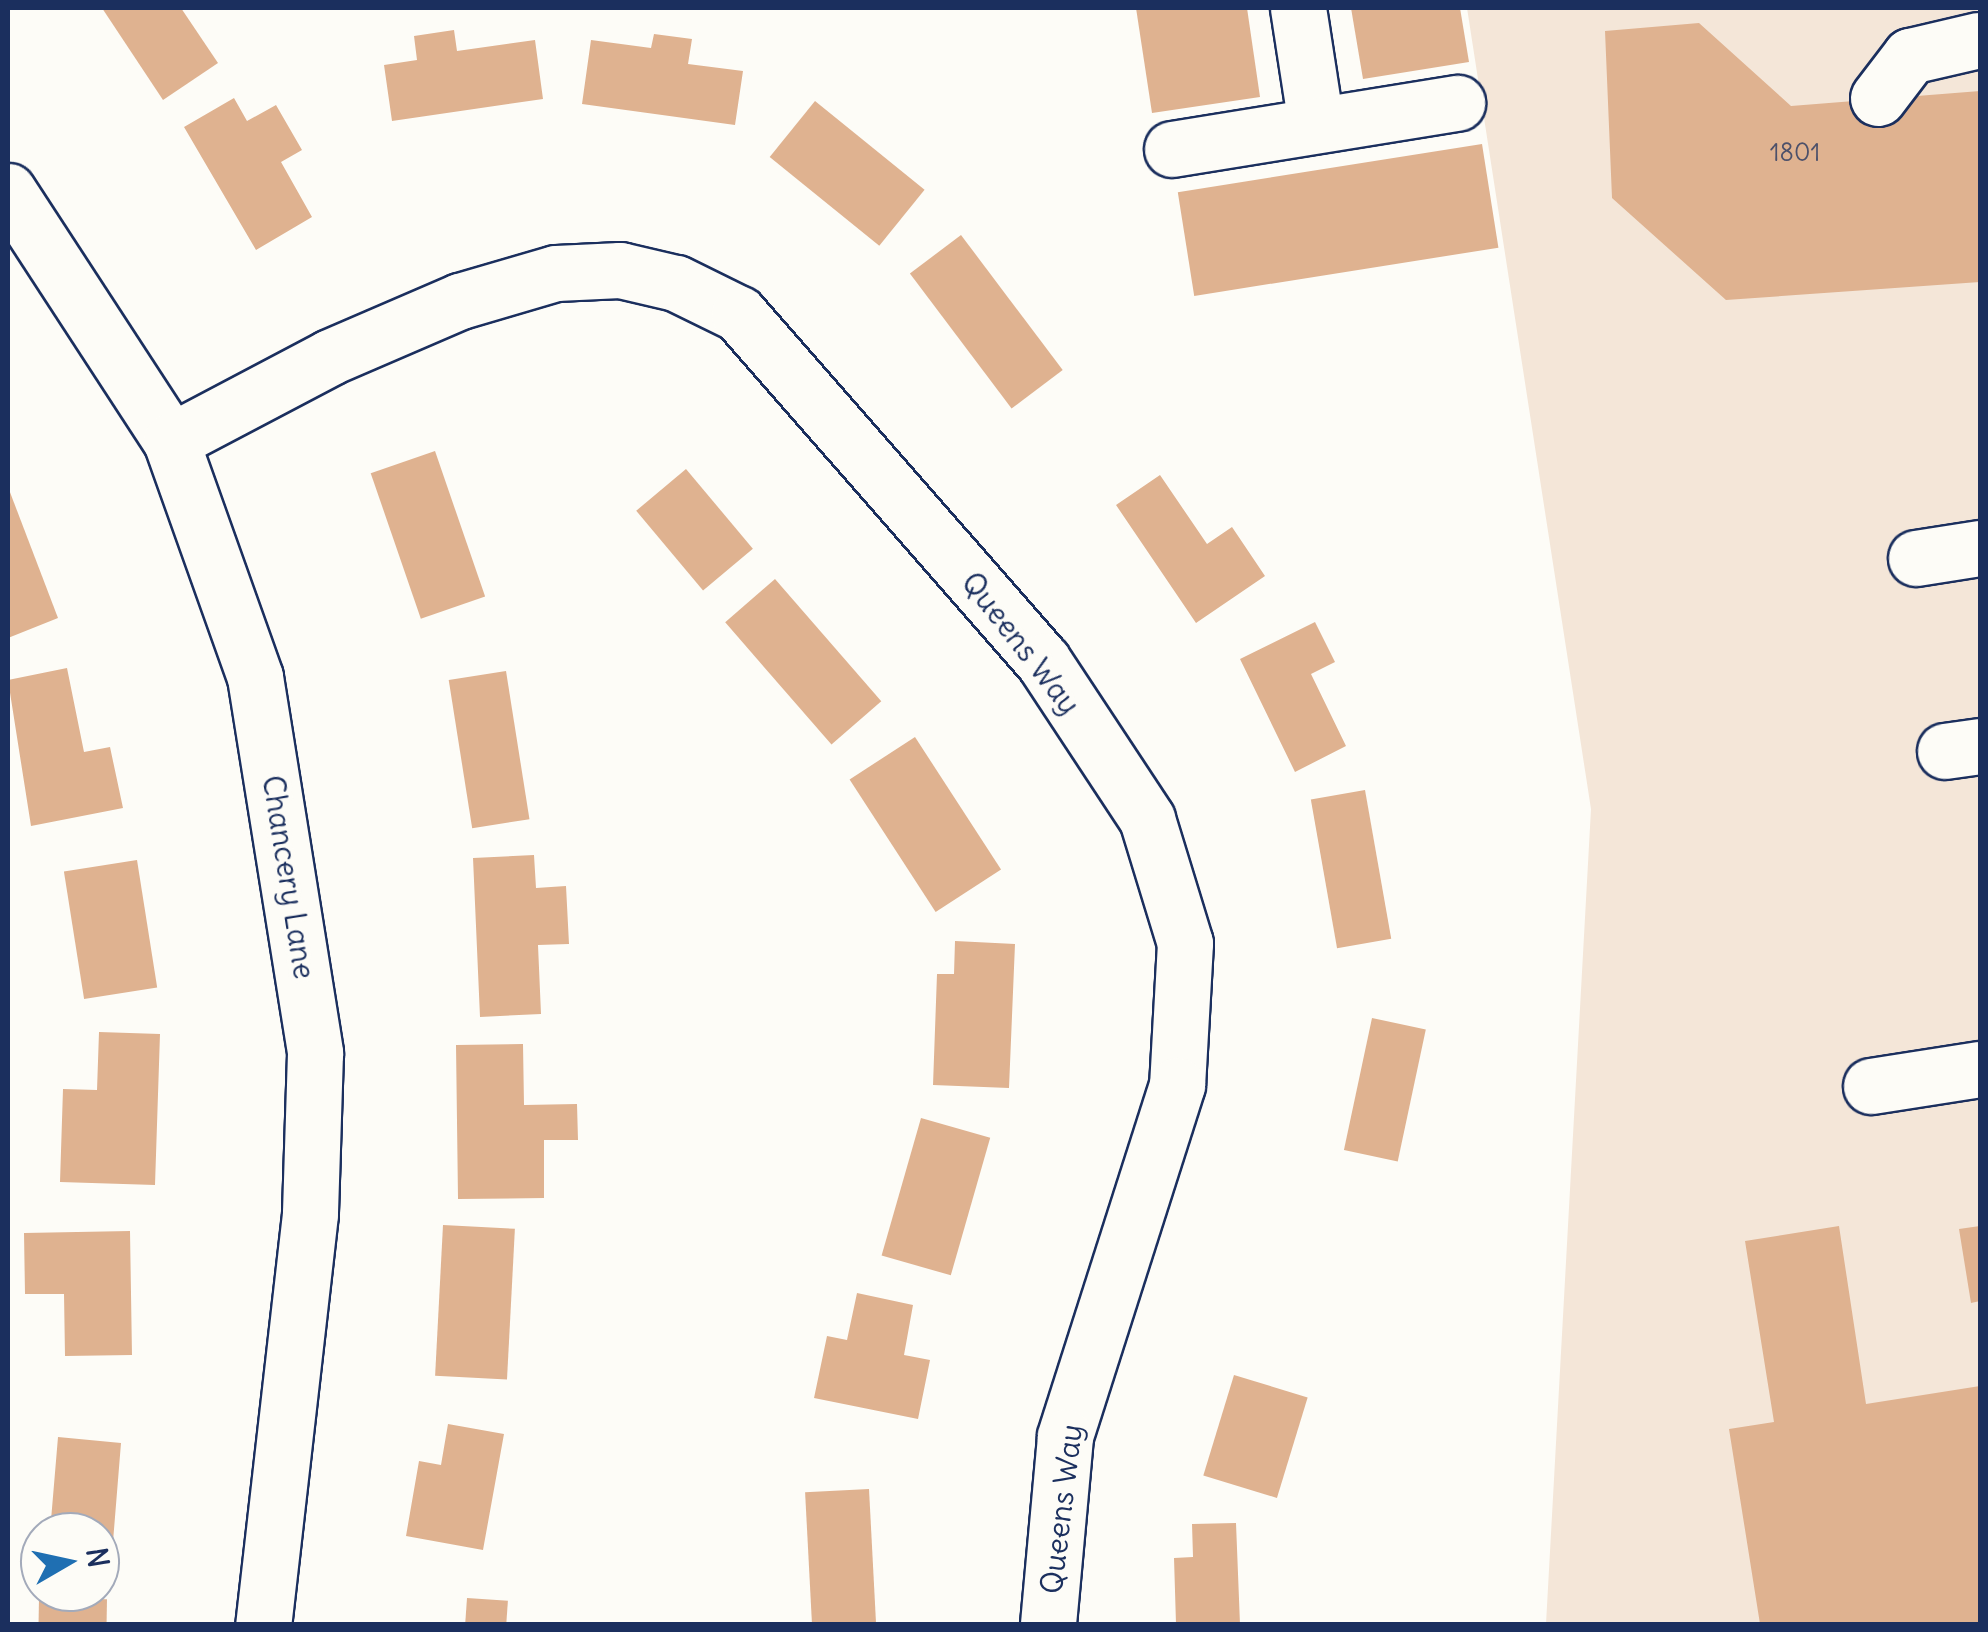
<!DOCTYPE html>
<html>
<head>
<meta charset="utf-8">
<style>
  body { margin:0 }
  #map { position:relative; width:1988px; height:1632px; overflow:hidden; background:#fdfcf7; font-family:Delius,sans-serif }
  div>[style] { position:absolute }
  .built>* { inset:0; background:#f4e6d8 }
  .building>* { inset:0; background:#dfb290; transform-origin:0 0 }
  .roads { filter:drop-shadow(2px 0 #1b2f5e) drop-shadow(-2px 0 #1b2f5e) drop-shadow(0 2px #1b2f5e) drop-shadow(0 -2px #1b2f5e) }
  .minor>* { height:55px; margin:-27.5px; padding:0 27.5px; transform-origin:27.5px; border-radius:27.5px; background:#fdfcf7 }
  span { translate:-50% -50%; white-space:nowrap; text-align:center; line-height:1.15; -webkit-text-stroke:9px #fdfcf7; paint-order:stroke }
  .number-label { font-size:25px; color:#4c506a }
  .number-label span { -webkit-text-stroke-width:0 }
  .street-label { font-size:30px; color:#1b2f5e }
  .frame { position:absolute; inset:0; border:10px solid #1b2f5e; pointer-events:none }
  .north { position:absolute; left:20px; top:1512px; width:100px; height:100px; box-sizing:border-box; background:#fdfcf7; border:2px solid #a3aaba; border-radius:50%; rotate:81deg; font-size:28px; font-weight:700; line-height:40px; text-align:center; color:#1b2f5e }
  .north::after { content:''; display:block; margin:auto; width:35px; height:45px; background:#1f6fb2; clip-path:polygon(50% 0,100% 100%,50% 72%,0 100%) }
</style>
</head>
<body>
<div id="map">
  <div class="built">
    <i style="clip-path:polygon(1467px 8px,1980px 8px,1980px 1624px,1546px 1624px,1591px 809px)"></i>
  </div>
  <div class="building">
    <i style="clip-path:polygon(102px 8px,181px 8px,218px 63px,163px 100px)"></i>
    <i style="clip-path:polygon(1136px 8px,1247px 8px,1260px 97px,1152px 113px)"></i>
    <i style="clip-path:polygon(1351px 8px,1460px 8px,1469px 62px,1363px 79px)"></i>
    <i style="clip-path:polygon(1699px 23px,1791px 106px,1980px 91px,1980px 282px,1726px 300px,1612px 198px,1605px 31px)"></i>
    <i style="clip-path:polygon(454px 30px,457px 51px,535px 40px,543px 99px,392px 121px,384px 65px,417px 60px,414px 36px)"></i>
    <i style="clip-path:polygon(654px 34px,692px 39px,688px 64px,743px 71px,735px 125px,582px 104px,591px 40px,651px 48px)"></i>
    <i style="clip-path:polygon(234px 98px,247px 121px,276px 105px,302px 150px,281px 162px,312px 217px,256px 250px,184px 127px)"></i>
    <i style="left:815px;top:101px;width:141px;height:72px;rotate:39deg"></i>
    <i style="left:1482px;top:144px;width:105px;height:308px;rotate:81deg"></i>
    <i style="left:961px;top:235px;width:169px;height:64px;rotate:53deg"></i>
    <i style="left:435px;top:451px;width:154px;height:68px;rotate:71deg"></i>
    <i style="left:686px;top:469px;width:104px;height:65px;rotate:50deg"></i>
    <i style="clip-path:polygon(1160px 475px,1207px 544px,1232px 527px,1265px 576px,1196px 623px,1116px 505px)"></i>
    <i style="clip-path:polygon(8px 487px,58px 618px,8px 638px)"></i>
    <i style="left:775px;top:579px;width:162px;height:66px;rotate:49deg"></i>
    <i style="clip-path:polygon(1315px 622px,1335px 662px,1311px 674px,1346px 746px,1295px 772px,1240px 659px)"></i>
    <i style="clip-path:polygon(67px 668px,84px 752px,110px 747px,123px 808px,31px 826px,8px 680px)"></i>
    <i style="left:506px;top:671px;width:150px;height:58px;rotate:81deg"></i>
    <i style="left:915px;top:737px;width:158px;height:78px;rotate:57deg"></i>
    <i style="left:1365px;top:790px;width:151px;height:55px;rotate:80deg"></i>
    <i style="clip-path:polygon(534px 855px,536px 888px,566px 886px,569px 944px,538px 945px,541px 1014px,480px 1017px,473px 858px)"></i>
    <i style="left:137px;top:860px;width:129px;height:74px;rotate:81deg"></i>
    <i style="clip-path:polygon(955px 941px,1015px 944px,1009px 1088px,933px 1085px,937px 974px,954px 974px)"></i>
    <i style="left:1372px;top:1018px;width:55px;height:135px;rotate:12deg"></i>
    <i style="clip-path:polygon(99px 1032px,160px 1034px,155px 1185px,60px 1182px,63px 1089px,97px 1090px)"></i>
    <i style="clip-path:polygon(523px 1044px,524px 1105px,577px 1104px,578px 1140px,544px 1140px,544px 1198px,458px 1199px,456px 1045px)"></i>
    <i style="left:921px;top:1118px;width:72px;height:143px;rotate:16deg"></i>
    <i style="left:443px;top:1225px;width:72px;height:151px;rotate:3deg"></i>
    <i style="clip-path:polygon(1839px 1226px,1866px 1404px,1980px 1386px,1980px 1624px,1760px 1624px,1729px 1429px,1774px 1422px,1745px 1241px)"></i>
    <i style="clip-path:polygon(1980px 1226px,1980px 1301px,1971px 1303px,1959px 1229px)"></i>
    <i style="clip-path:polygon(130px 1231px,132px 1355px,65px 1356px,64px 1294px,25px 1294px,24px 1233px)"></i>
    <i style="clip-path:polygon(857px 1293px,913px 1305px,904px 1355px,930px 1360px,918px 1419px,814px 1398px,827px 1336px,847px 1340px)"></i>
    <i style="left:1234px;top:1375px;width:77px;height:105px;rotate:17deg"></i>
    <i style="clip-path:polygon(448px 1424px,504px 1434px,483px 1550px,406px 1536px,419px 1461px,441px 1465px)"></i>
    <i style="clip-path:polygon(58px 1437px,121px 1443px,112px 1554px,100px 1553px,100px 1532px,50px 1532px)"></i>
    <i style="left:869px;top:1489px;width:135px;height:64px;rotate:87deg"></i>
    <i style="clip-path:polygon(1236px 1523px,1240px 1624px,1176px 1624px,1174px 1558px,1193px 1557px,1192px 1524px)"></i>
    <i style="left:39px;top:1598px;width:68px;height:26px;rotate:1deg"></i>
    <i style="left:467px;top:1598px;width:41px;height:26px;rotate:4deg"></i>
  </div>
  <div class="roads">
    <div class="minor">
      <i style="left:1298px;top:8px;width:117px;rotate:81.2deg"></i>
      <i style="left:1878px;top:98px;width:53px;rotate:-52.7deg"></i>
      <i style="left:1910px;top:56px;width:71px;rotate:-13.1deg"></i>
      <i style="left:1172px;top:149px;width:289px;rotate:-9.2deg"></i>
      <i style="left:8px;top:191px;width:298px;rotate:56.9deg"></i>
      <i style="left:171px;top:441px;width:251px;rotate:70.4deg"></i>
      <i style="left:255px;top:677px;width:381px;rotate:80.9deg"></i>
      <i style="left:315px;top:1053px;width:161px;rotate:91.8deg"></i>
      <i style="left:310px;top:1214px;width:413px;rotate:96.5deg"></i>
      <i style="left:171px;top:441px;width:180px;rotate:-27.8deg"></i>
      <i style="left:330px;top:357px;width:142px;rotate:-23.3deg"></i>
      <i style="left:460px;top:301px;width:100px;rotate:-16.3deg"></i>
      <i style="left:556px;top:273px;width:64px;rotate:-2.7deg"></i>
      <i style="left:620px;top:270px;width:57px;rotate:13.1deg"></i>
      <i style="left:676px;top:283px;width:70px;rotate:26.2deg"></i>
      <i style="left:739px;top:314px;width:461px;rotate:48.8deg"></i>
      <i style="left:1043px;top:661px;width:189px;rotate:56.6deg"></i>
      <i style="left:1147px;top:819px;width:130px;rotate:73deg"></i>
      <i style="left:1185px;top:943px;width:142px;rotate:93.2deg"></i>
      <i style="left:1177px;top:1085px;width:369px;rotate:107.7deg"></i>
      <i style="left:1065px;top:1437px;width:188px;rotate:95.2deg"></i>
      <i style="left:1916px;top:558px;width:65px;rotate:-8.9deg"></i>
      <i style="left:1945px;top:751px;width:35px;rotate:-8deg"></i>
      <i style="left:1871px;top:1086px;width:110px;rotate:-8.9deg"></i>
    </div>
  </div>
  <div class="number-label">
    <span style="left:1795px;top:152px">1801</span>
  </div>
  <div class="street-label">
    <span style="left:1021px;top:643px;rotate:52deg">Queens Way</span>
    <span style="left:289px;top:877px;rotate:81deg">Chancery Lane</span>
    <span style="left:1061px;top:1509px;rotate:-83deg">Queens Way</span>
  </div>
  <div class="frame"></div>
  <div class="north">N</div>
</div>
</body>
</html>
